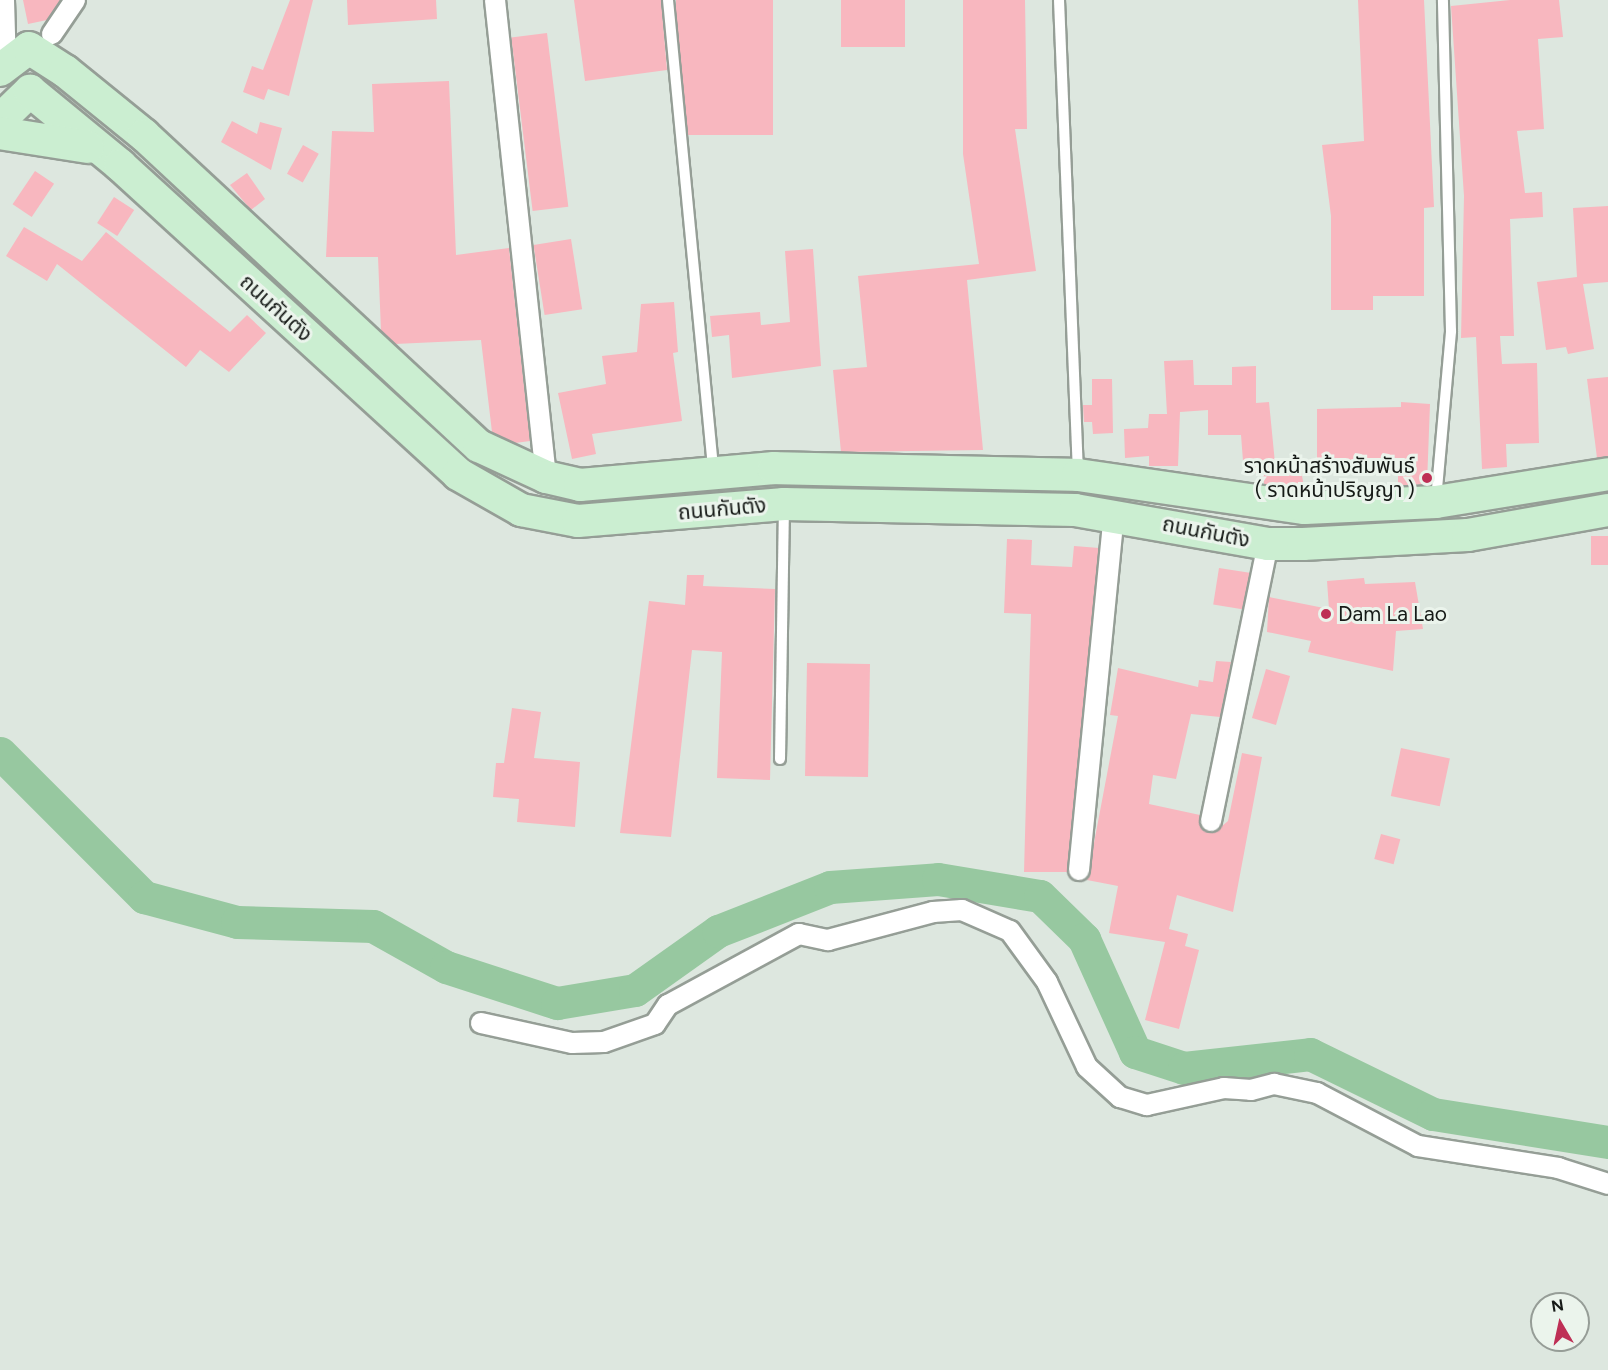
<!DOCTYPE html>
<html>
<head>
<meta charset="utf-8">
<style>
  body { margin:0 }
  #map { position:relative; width:1608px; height:1370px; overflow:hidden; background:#dde7df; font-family:Figtree,"Noto Sans Thai",sans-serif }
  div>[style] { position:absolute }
  .river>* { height:33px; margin:-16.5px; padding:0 16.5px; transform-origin:16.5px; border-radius:16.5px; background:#97c8a0 }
  .building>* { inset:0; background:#f8b7bf; transform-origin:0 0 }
  .roads { filter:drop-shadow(2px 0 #959e96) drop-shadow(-2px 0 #959e96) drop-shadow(0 2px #959e96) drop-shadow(0 -2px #959e96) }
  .service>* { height:10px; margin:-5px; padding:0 5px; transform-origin:5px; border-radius:5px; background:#fff }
  .minor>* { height:20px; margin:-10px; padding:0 10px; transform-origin:10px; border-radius:10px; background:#fff }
  .primary>* { height:32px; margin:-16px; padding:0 16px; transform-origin:16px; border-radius:16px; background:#cbeed1 }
  .dots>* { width:16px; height:16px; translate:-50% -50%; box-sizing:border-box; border:3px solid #ebf4ec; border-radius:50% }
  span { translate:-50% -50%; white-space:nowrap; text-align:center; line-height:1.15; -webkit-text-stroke:6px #ebf4ec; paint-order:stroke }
  .street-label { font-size:21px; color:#161a17 }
  .poi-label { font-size:21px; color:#161a17 }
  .right { translate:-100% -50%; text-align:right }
  .left { translate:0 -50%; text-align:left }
  .north { position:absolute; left:1530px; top:1292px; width:60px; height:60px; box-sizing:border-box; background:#ebf4ec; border:2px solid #969d97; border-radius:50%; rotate:351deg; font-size:16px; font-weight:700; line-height:24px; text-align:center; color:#161a17 }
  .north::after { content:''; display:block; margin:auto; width:21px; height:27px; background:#be2f55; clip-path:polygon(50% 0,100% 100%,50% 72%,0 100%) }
</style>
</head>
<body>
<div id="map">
  <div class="river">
    <i style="left:0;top:753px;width:204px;rotate:45deg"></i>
    <i style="left:144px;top:897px;width:96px;rotate:15deg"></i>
    <i style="left:237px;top:922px;width:136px;rotate:1.7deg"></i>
    <i style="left:373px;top:926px;width:84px;rotate:29.3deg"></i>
    <i style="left:446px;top:967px;width:117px;rotate:18deg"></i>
    <i style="left:557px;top:1003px;width:79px;rotate:-9.5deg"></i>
    <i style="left:635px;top:990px;width:102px;rotate:-35.4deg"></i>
    <i style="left:718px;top:931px;width:120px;rotate:-21.4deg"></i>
    <i style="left:830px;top:887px;width:108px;rotate:-4.2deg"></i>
    <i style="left:938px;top:879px;width:103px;rotate:9.5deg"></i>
    <i style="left:1040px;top:896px;width:62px;rotate:44.3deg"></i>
    <i style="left:1084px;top:939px;width:124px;rotate:65.7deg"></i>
    <i style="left:1135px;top:1052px;width:52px;rotate:18.1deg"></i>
    <i style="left:1184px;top:1068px;width:127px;rotate:-6.3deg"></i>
    <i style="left:1310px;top:1054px;width:137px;rotate:26deg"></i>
    <i style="left:1433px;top:1114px;width:177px;rotate:9.1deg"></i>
  </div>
  <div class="building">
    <i style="clip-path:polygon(23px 0,61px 0,47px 20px,28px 24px)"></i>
    <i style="clip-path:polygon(290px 0,313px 0,289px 96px,268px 89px,264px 100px,243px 92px,252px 66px,263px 70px)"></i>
    <i style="clip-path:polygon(347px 0,436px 0,437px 19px,348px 25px)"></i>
    <i style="clip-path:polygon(574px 0,661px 0,667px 70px,585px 81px)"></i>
    <i style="left:676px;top:0;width:97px;height:135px"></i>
    <i style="left:841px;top:0;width:64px;height:47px"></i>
    <i style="clip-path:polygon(963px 0,1025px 0,1027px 129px,1015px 129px,1036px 271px,967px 280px,983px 450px,841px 452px,833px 370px,867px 367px,858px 276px,979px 264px,963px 154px)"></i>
    <i style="clip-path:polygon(1358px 0,1424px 0,1434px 207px,1424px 208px,1424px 296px,1373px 296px,1373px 310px,1331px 310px,1331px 216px,1322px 145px,1364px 141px)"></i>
    <i style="clip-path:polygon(1510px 0,1559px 0,1563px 37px,1538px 39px,1544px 129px,1517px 131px,1525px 193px,1542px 192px,1543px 217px,1510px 219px,1514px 336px,1500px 336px,1502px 364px,1537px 363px,1539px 443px,1506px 444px,1507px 467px,1482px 469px,1476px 337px,1461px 338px,1464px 196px,1451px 6px)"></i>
    <i style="left:547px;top:33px;width:175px;height:36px;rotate:83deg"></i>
    <i style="clip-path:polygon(449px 81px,456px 255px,509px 248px,530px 441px,515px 443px,492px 432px,481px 340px,395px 344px,381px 331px,378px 257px,326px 257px,332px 131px,374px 132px,372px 84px)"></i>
    <i style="clip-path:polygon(232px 121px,257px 134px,260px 122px,282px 128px,271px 170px,221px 142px)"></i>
    <i style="left:303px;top:145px;width:18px;height:33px;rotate:29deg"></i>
    <i style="left:35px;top:171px;width:23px;height:40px;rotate:34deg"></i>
    <i style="clip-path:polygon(247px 173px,265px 199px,251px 210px,230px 185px)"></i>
    <i style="left:114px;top:197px;width:24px;height:31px;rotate:33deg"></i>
    <i style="clip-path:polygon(1608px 206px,1608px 282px,1583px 284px,1594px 349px,1568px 354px,1566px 347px,1546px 350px,1537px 282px,1577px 277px,1573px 208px)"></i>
    <i style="clip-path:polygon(24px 227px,82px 261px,106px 232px,230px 332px,247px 315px,266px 333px,229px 372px,200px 350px,186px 367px,57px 264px,47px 281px,6px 256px)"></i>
    <i style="left:571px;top:239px;width:71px;height:38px;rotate:81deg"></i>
    <i style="clip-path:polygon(813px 249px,821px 366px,732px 378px,729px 335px,712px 337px,710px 316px,760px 312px,761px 325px,790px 322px,785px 251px)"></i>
    <i style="clip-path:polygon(674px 302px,678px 352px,673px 353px,682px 421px,592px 434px,596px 454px,572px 459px,558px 393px,606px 384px,602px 356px,637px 352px,641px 304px)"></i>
    <i style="clip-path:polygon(1193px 360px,1194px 385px,1232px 385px,1232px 367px,1256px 366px,1256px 403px,1269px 402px,1275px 463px,1299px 459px,1304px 487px,1264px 484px,1263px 472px,1244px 474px,1241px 435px,1208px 435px,1208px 410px,1180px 412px,1178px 466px,1149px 466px,1149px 456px,1125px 458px,1124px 429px,1148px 428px,1149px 414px,1167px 414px,1164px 361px)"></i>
    <i style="clip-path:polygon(1608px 377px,1608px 456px,1597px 458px,1587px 379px)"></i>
    <i style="clip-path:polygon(1092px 379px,1112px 379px,1113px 433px,1093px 434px,1092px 422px,1084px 422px,1083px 405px,1092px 405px)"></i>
    <i style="clip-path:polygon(1401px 402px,1430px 404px,1427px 484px,1398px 486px,1398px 469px,1360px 472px,1359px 460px,1317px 460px,1317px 409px,1401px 407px)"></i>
    <i style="left:1608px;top:536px;width:29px;height:17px;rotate:90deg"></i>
    <i style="clip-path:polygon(1007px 539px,1032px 540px,1031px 565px,1072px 567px,1074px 546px,1099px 548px,1068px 872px,1024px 872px,1031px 614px,1004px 613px)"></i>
    <i style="left:1219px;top:568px;width:31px;height:37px;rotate:9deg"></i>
    <i style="clip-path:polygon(687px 575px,704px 575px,703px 586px,775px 589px,770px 780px,717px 778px,722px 652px,692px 650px,671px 837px,620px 833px,649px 601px,685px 605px)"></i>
    <i style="clip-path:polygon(1364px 578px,1365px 584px,1415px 582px,1423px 629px,1396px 631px,1393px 671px,1308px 652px,1311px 641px,1267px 632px,1269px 597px,1329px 609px,1327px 581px)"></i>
    <i style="clip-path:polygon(1216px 661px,1231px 662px,1220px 717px,1191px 714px,1176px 779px,1153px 775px,1149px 804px,1200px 815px,1203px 830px,1215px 832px,1228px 821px,1242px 753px,1262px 757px,1233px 912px,1177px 895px,1169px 929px,1188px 934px,1185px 946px,1199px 950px,1179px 1029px,1145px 1020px,1165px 942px,1109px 933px,1118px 886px,1087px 880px,1118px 716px,1110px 715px,1118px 668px,1198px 687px,1199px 680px,1213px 682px)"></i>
    <i style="left:807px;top:663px;width:63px;height:113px;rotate:1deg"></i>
    <i style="left:1266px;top:669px;width:25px;height:51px;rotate:16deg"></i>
    <i style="clip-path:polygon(512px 708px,541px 712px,534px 758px,580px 762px,575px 827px,517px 822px,519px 799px,493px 797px,496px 763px,504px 763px)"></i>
    <i style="left:1401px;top:748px;width:50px;height:49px;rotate:12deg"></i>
    <i style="left:1381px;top:834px;width:20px;height:26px;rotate:15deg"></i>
  </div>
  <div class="roads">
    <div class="service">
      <i style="left:668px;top:0;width:472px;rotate:84.5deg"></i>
      <i style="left:1059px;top:0;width:472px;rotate:87.7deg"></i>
      <i style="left:1436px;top:500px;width:170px;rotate:-84.9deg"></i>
      <i style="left:1451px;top:331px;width:331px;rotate:-91.4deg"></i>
      <i style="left:780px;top:759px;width:252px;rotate:-89.1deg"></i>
    </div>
    <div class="minor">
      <i style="left:4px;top:0;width:66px;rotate:88.3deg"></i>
      <i style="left:495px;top:0;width:480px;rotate:83.9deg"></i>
      <i style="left:52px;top:34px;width:41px;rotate:-55.9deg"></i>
      <i style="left:1211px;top:821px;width:283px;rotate:-78.4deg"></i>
      <i style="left:1079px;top:870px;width:357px;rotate:-84.4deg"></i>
      <i style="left:481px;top:1023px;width:93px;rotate:12.4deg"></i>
      <i style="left:572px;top:1043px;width:32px;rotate:-2deg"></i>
      <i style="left:604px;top:1042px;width:54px;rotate:-19.4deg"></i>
      <i style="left:655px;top:1024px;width:23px;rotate:-56deg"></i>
      <i style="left:668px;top:1005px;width:149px;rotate:-28.5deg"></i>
      <i style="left:799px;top:934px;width:30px;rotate:12deg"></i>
      <i style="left:828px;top:940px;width:109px;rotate:-14.9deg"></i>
      <i style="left:933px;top:912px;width:29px;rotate:-4deg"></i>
      <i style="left:962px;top:910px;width:52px;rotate:23.6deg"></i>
      <i style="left:1010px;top:931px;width:63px;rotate:54deg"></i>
      <i style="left:1047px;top:982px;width:94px;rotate:64.8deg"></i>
      <i style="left:1087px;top:1067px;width:45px;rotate:42.3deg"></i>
      <i style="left:1120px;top:1097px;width:28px;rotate:17deg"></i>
      <i style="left:1147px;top:1105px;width:79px;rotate:-12.4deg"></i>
      <i style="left:1224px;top:1088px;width:27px;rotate:4deg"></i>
      <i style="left:1251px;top:1090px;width:24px;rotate:-15deg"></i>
      <i style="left:1274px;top:1084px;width:44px;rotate:11.8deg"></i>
      <i style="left:1317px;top:1093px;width:114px;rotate:27.7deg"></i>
      <i style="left:1418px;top:1146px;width:142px;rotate:8.9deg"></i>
      <i style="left:1558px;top:1168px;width:52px;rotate:17.7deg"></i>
    </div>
    <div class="primary">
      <i style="left:0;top:70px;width:36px;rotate:-37deg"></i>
      <i style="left:29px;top:48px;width:43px;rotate:32.6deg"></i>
      <i style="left:65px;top:71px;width:102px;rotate:39deg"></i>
      <i style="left:144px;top:135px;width:457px;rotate:42.9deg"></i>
      <i style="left:479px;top:446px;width:74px;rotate:24.8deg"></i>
      <i style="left:546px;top:477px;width:35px;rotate:13deg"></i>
      <i style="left:580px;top:485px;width:195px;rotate:-5deg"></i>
      <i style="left:774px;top:468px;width:304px;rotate:1.3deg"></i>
      <i style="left:1078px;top:475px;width:229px;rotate:8.3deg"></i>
      <i style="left:1305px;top:508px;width:131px;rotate:-2.6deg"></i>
      <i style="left:1436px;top:502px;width:174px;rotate:-9.2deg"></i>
      <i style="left:0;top:120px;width:42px;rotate:-44deg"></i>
      <i style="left:30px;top:91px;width:117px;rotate:39.4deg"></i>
      <i style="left:120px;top:165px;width:458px;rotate:42.4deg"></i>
      <i style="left:458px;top:474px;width:73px;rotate:29.7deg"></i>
      <i style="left:521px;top:510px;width:58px;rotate:10.9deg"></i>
      <i style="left:578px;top:521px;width:207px;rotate:-4.7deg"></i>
      <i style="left:784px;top:504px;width:291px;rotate:1.2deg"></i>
      <i style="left:1075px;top:510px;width:196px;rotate:10deg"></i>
      <i style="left:1268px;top:544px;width:35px"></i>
      <i style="left:1303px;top:544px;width:165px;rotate:-3.1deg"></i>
      <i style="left:1468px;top:535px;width:142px;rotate:-10.1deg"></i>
      <i style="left:0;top:133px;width:89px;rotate:9deg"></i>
    </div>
  </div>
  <div class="dots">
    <i style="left:1427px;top:478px;background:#be2f55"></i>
    <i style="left:1326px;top:614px;background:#be2f55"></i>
  </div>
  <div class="street-label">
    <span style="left:276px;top:308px;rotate:42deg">ถนนกันตัง</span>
    <span style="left:722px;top:509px;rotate:-5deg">ถนนกันตัง</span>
    <span style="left:1206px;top:532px;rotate:11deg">ถนนกันตัง</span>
  </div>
  <div class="poi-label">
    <span class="right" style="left:1415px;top:478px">ราดหน้าสร้างสัมพันธ์<br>( ราดหน้าปริญญา )</span>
    <span class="left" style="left:1338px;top:614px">Dam La Lao</span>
  </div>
  <div class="north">N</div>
</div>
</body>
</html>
